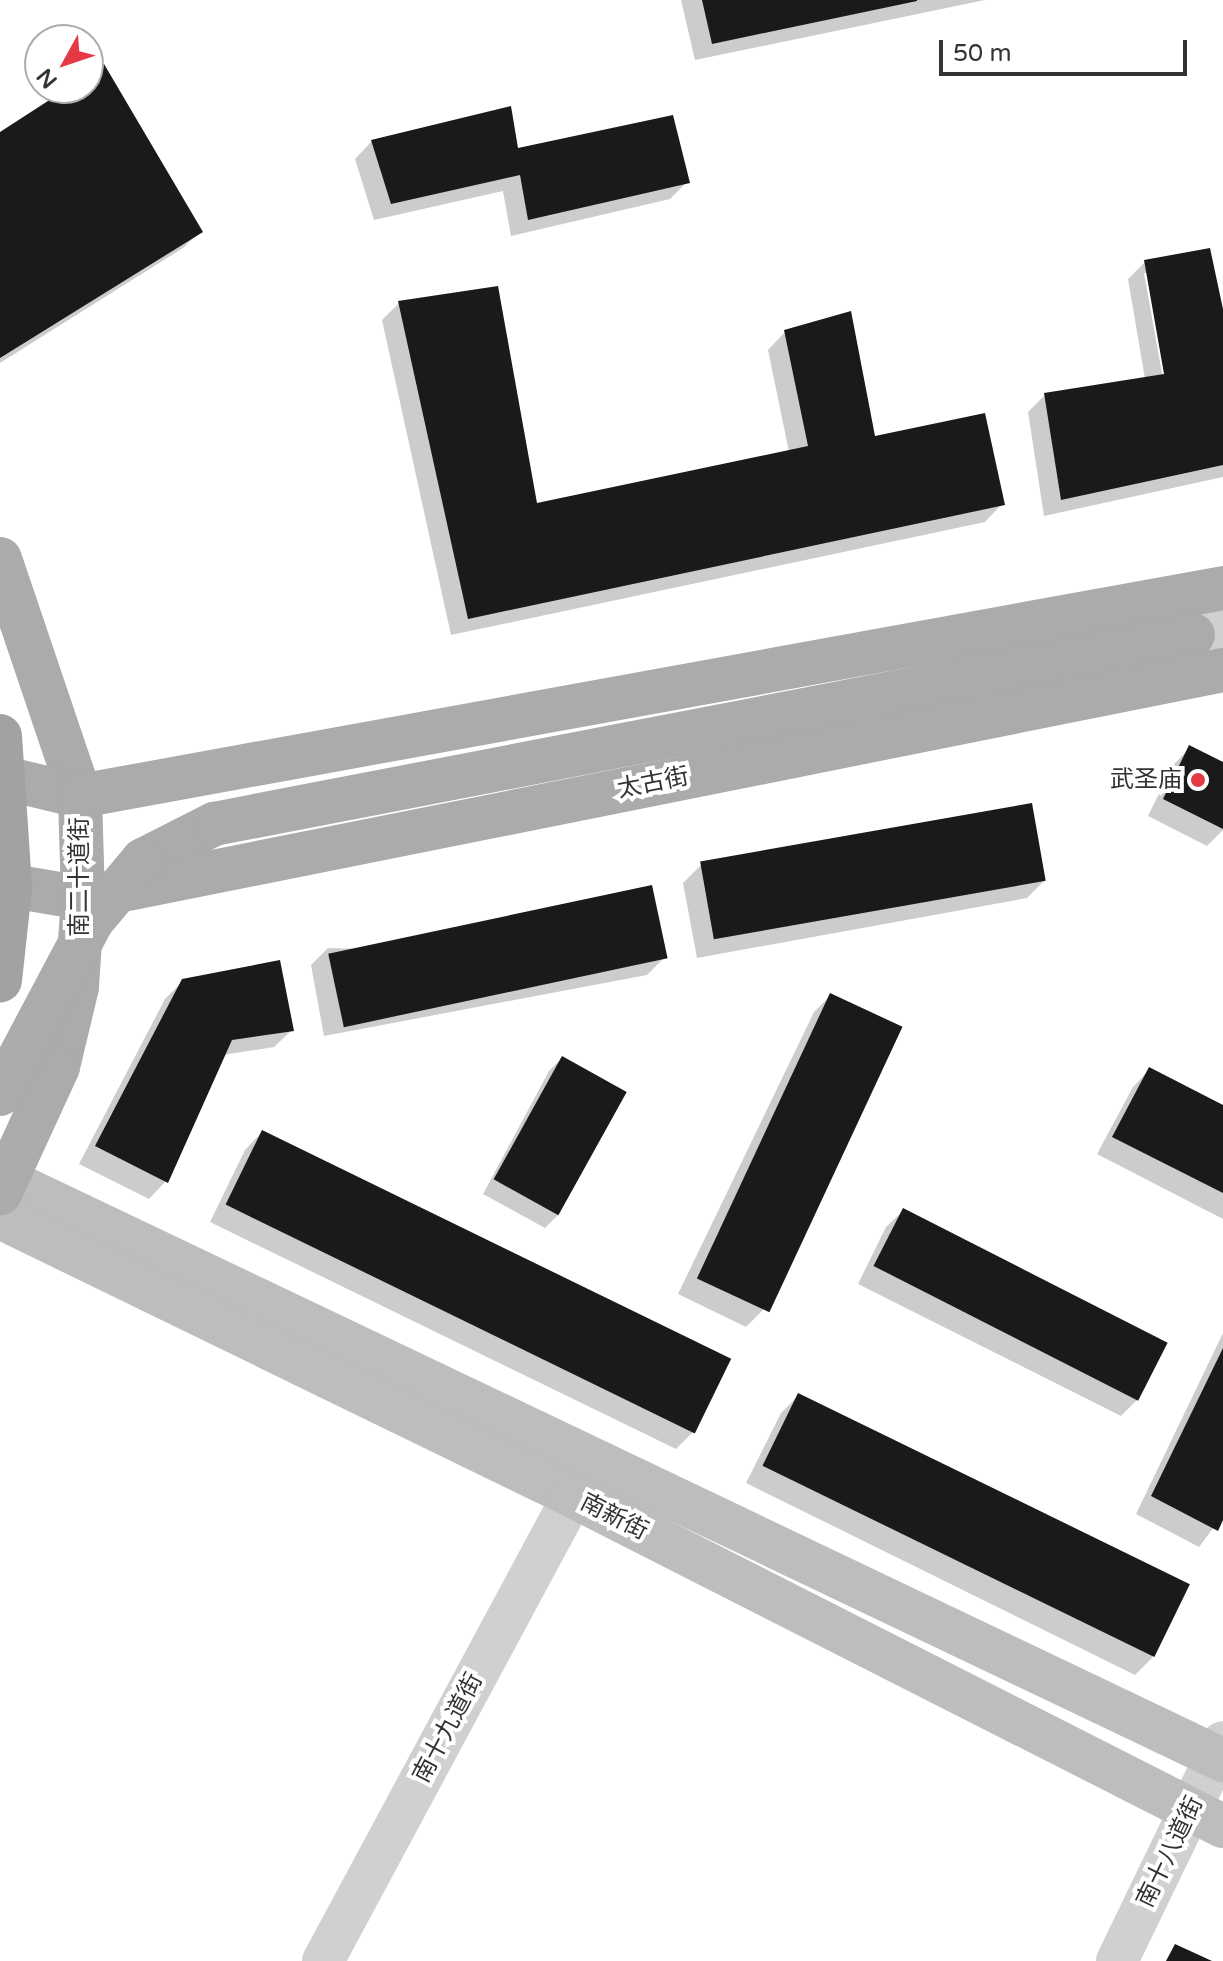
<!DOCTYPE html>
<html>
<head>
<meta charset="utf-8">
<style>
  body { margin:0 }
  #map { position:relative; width:1223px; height:1961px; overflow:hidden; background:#fff; font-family:"Varela Round","Noto Sans SC",sans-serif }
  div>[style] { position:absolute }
  .shadow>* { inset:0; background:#0003 }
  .building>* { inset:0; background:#1a1a1a; transform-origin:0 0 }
  .tertiary>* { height:42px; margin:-21px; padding:0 21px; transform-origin:21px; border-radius:21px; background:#d0d0d0 }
  .secondary>* { height:44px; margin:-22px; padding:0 22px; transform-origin:22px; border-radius:22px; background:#bdbdbd }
  .primary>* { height:44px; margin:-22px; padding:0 22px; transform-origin:22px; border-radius:22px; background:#ababab }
  .primary-bridge>* { height:44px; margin:-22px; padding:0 22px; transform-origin:22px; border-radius:22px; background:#ababab }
  .trunk-bridge>* { height:44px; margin:-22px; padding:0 22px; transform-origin:22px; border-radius:22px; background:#a2a2a2 }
  .dots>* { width:22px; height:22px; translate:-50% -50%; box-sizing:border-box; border:4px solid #fff; border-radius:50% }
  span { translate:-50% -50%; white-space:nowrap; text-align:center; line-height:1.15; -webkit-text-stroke:8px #fff; paint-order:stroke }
  .poi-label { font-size:24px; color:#333 }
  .right { translate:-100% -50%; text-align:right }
  .street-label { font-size:24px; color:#333 }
  .north { position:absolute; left:24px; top:24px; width:80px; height:80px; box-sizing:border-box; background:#fff; border:2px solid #adadad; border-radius:50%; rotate:230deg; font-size:22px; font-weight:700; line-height:32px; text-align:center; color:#333 }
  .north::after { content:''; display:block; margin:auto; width:28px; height:36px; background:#e63946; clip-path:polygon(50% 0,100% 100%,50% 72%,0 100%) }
  .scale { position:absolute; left:939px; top:40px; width:248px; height:36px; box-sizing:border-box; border:4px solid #333; border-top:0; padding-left:10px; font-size:24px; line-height:28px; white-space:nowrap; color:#333; -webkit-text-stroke:6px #fff; paint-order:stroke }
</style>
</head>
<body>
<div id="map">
  <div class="shadow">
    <i style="clip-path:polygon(681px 0,985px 0,695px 60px)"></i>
    <i style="clip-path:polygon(88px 77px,201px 231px,183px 248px,0 363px,0 135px,72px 88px,88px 88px)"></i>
    <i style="clip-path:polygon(372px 141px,516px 150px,687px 182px,670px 199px,511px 236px,503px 191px,374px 220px,355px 159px)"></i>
    <i style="clip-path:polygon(evenodd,1145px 262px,1223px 319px,1223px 477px,1044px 516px,1028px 412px,1045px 395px,1145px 379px,1128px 279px,1145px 262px,1144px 273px,1149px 273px,1168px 384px,1164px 384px,1144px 273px)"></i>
    <i style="clip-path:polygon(399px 303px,535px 506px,789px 452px,768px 350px,785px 332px,874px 438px,1002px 504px,985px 522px,451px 635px,382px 320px)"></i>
    <i style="clip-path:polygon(1190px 748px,1223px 764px,1223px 830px,1207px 846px,1148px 816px,1173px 765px)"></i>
    <i style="clip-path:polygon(701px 865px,1044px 881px,1027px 898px,697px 958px,683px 883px)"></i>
    <i style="clip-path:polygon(328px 948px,664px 958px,647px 975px,324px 1036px,311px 965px)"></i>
    <i style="clip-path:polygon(183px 981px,292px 1030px,274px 1047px,223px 1055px,166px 1181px,149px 1199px,79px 1164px,165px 999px)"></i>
    <i style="clip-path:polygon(831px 995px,763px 1310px,746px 1327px,678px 1294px,814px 1012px)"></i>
    <i style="clip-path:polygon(562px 1058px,558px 1215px,545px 1228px,483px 1194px,549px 1071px)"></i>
    <i style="clip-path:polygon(1150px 1069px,1223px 1107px,1223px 1219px,1097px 1154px,1133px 1087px)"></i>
    <i style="clip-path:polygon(262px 1132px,728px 1360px,693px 1432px,676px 1449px,210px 1222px,245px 1150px)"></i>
    <i style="clip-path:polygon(904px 1210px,1138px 1399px,1121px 1416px,858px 1284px,886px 1227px)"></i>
    <i style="clip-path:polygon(1223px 1333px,1223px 1515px,1199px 1547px,1136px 1514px)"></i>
    <i style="clip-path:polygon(798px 1396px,1187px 1588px,1152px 1658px,1135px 1675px,746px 1483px,781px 1413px)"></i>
  </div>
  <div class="building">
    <i style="clip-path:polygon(702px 0,917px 0,917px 1px,712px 44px)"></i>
    <i style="clip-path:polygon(104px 64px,203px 232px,0 358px,0 132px,68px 88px,88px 88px,88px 75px)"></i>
    <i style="clip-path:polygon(511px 106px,518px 148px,673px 115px,690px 183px,528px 220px,520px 175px,391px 204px,371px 140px)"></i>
    <i style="clip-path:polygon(1210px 248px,1223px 309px,1223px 465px,1061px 500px,1044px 393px,1164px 374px,1144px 260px)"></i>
    <i style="clip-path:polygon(498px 286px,537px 503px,808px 446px,784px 330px,851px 311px,875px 436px,985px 413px,1005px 505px,468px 619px,398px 301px)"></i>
    <i style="clip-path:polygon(1189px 745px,1223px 762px,1223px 829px,1163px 799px)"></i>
    <i style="left:1032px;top:803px;width:79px;height:337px;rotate:80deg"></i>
    <i style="left:652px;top:885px;width:75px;height:331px;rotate:78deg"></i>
    <i style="clip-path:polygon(280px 960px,294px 1031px,232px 1040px,168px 1183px,95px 1146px,182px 979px)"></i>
    <i style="left:830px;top:993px;width:80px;height:315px;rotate:25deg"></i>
    <i style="left:562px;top:1056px;width:74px;height:141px;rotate:29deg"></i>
    <i style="clip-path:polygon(1149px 1067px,1223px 1105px,1223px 1193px,1112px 1137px)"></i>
    <i style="left:262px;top:1130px;width:522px;height:83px;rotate:26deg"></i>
    <i style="left:903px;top:1208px;width:297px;height:65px;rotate:27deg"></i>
    <i style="clip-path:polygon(1223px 1348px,1223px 1520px,1218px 1531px,1151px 1496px)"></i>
    <i style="left:798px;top:1393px;width:436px;height:81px;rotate:26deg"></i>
    <i style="clip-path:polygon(1175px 1944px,1212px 1961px,1166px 1961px)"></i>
  </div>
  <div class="tertiary">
    <i style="left:1193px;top:635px;width:30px;rotate:-8deg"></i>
    <i style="left:323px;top:1961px;width:528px;rotate:-61.74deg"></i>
    <i style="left:1117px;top:1961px;width:243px;rotate:-64.2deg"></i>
  </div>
  <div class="secondary">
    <i style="left:0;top:1177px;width:1355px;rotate:25.49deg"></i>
    <i style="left:0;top:1217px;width:637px;rotate:25.96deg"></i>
    <i style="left:573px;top:1496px;width:729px;rotate:26.92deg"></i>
  </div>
  <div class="primary">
    <i style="left:0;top:559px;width:250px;rotate:71.3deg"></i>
    <i style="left:80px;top:796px;width:102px;rotate:88.3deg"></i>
    <i style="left:83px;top:898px;width:89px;rotate:93.9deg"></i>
    <i style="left:77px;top:987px;width:82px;rotate:103.4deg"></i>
    <i style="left:58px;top:1067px;width:139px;rotate:114.7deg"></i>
    <i style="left:0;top:777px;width:82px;rotate:13.4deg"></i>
    <i style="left:80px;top:796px;width:1162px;rotate:-10.31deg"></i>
    <i style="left:143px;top:860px;width:80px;rotate:-26.9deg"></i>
    <i style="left:214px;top:824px;width:997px;rotate:-10.93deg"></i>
    <i style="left:0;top:884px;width:84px;rotate:9.6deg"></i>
    <i style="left:83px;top:898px;width:1163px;rotate:-11.31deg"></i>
  </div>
  <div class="primary-bridge">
    <i style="left:0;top:1094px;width:196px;rotate:-62deg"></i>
    <i style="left:92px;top:921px;width:80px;rotate:-50.1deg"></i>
  </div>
  <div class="trunk-bridge">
    <i style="left:0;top:736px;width:152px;rotate:86.2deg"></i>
    <i style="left:10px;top:888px;width:93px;rotate:96.2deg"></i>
  </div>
  <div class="dots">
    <i style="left:1198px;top:780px;background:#e63946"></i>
  </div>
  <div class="poi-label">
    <span class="right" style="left:1182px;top:780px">武圣庙</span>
  </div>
  <div class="street-label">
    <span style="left:653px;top:783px;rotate:-11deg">太古街</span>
    <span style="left:80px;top:877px;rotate:-90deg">南二十道街</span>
    <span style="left:614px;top:1517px;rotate:27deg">南新街</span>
    <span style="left:448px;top:1728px;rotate:-62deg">南十九道街</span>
    <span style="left:1170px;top:1852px;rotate:-64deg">南十八道街</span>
  </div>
  <div class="north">N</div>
  <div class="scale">50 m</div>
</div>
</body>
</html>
